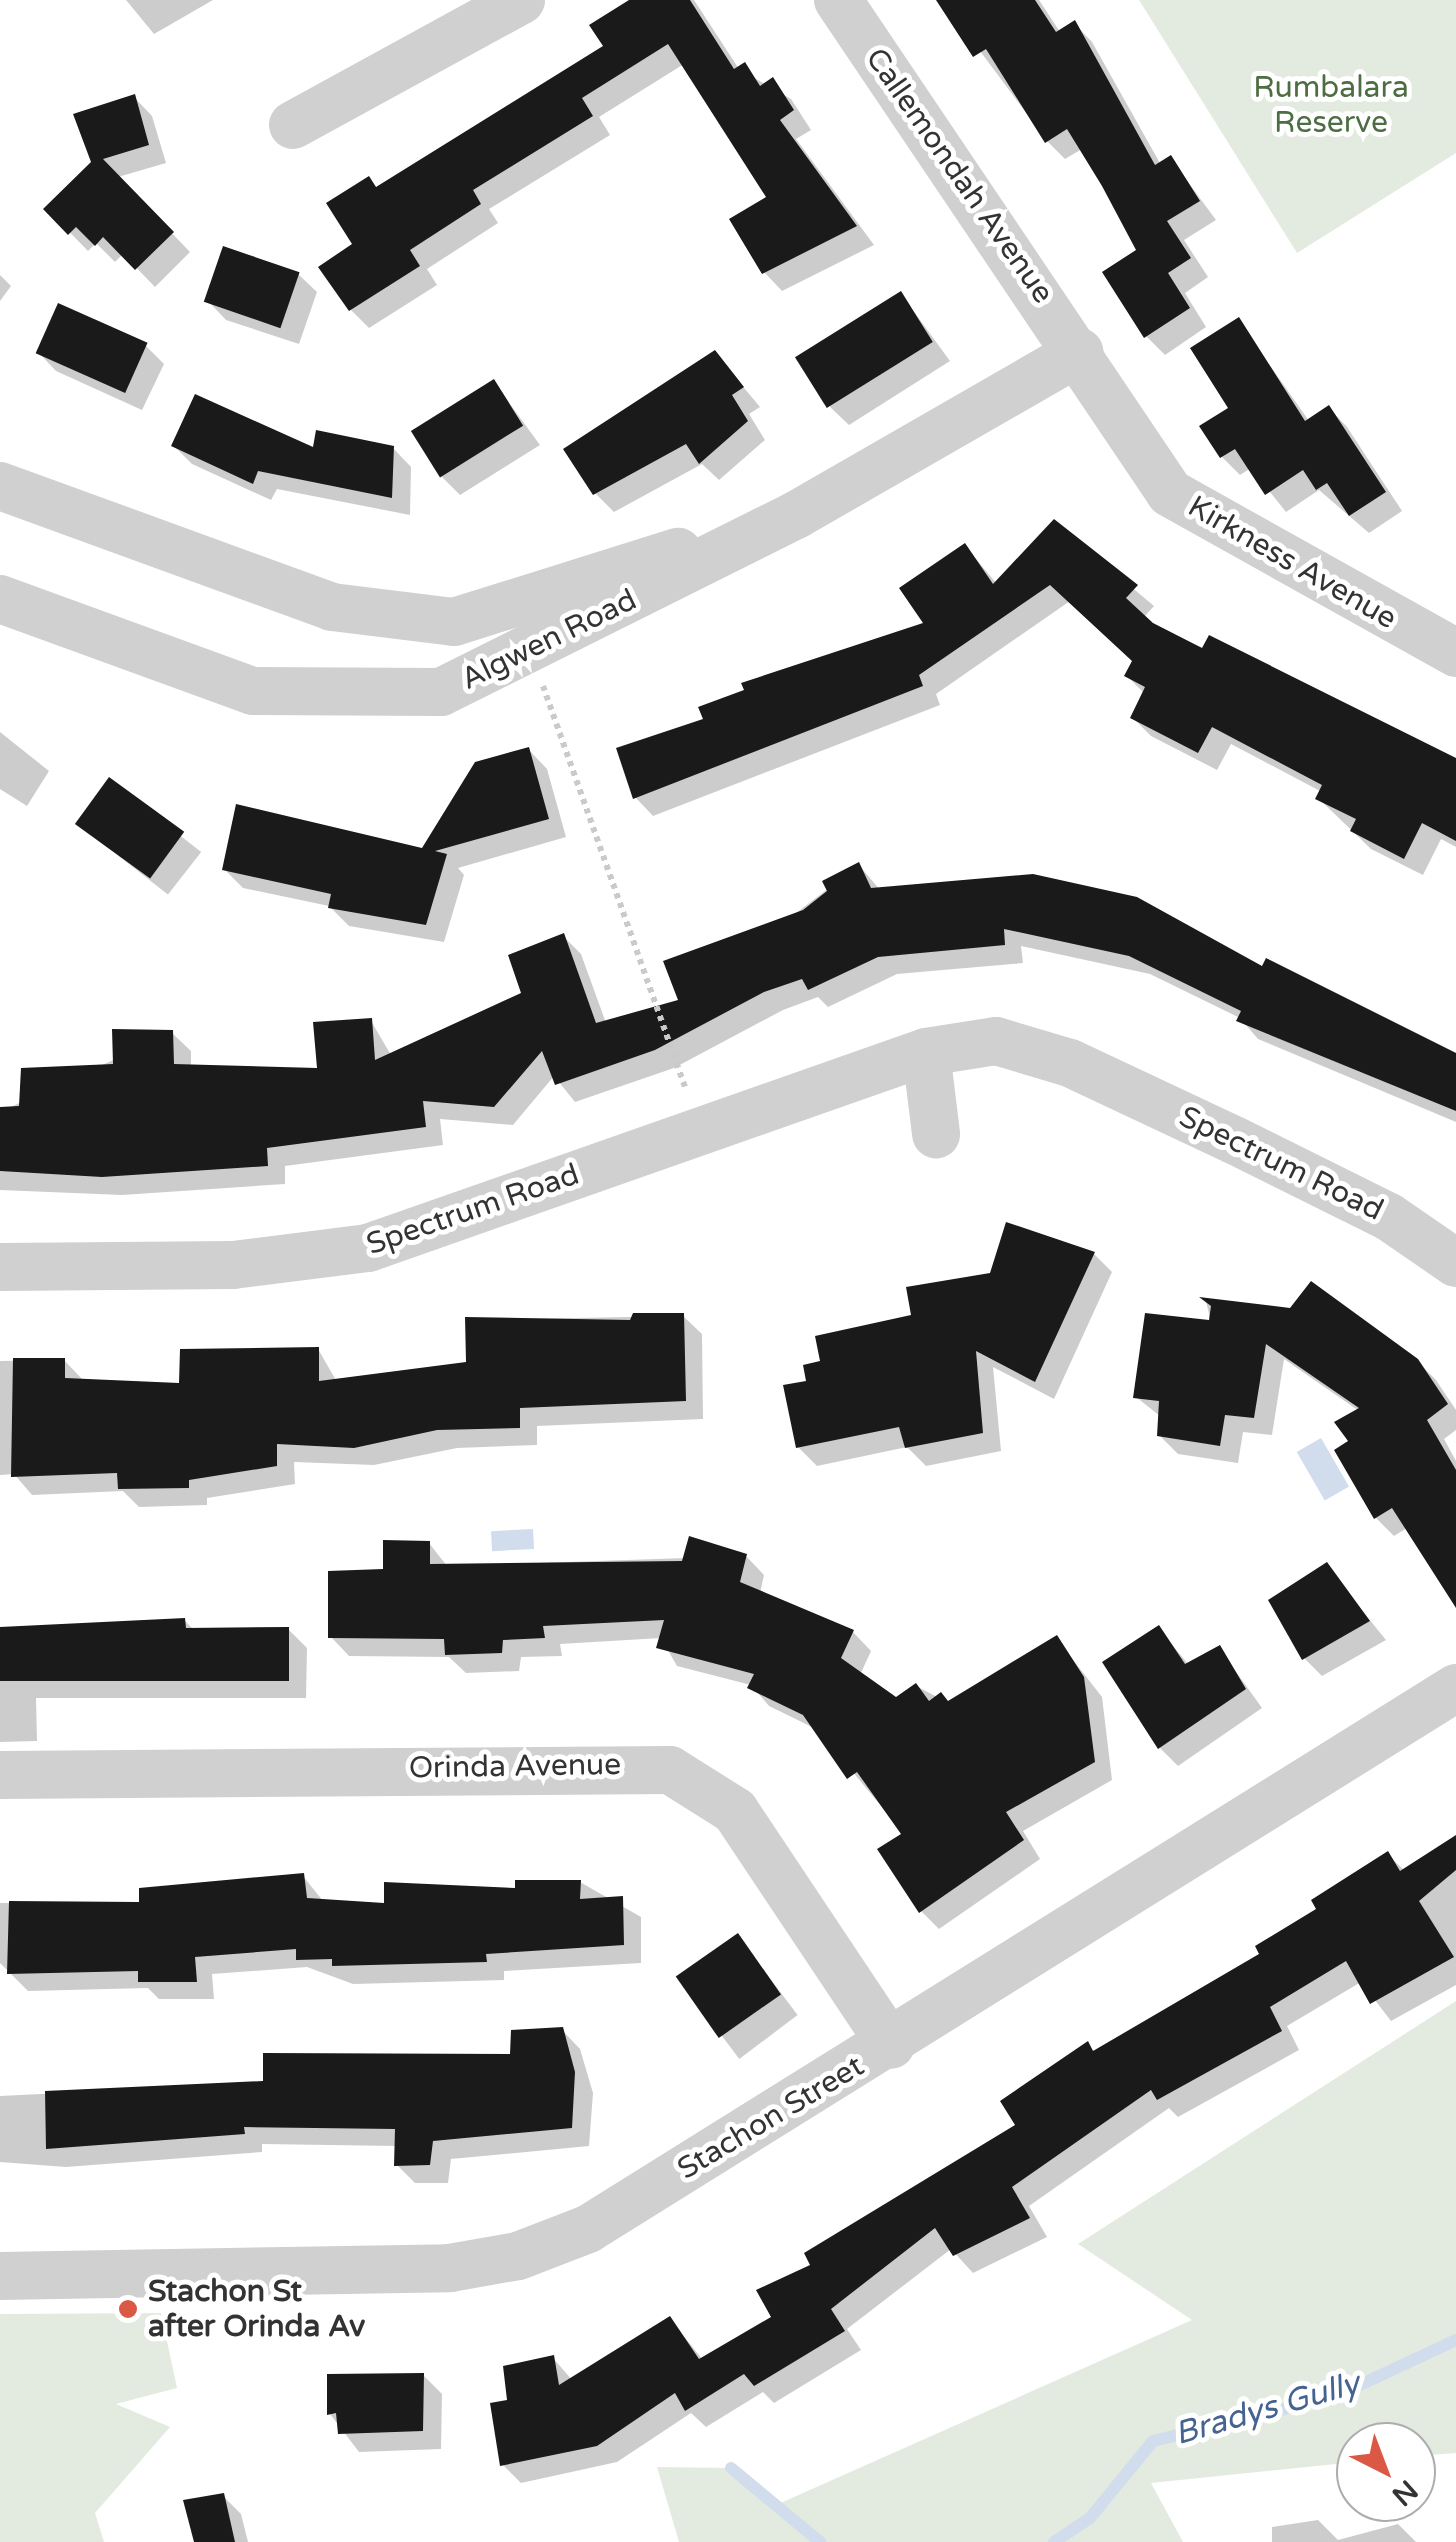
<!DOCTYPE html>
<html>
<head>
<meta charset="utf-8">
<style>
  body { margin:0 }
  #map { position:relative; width:1456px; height:2542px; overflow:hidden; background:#fff; font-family:"Varela Round",sans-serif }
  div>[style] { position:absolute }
  .green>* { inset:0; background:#e3ebe0 }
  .water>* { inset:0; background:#d1dcec; transform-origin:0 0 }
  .shadow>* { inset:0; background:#0003; transform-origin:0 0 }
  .stream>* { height:12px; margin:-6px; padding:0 6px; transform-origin:6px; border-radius:6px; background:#d1dcec }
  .building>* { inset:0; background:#1a1a1a; transform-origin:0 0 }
  .path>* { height:6px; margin-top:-3px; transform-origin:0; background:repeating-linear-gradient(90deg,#cacaca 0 5px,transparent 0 10px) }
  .minor>* { height:48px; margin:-24px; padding:0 24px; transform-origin:24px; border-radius:24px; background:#d0d0d0 }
  .dots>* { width:28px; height:28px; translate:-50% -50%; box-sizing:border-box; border:5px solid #fff; border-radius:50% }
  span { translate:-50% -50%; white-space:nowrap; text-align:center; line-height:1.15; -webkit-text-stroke:10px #fff; paint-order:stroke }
  .park-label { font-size:30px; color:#4d6d42 }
  .street-label { font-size:30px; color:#333 }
  .poi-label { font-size:30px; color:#333; font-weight:700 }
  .left { translate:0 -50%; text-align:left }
  .water-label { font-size:32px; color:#456391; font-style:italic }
  .north { position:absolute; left:1336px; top:2422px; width:100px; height:100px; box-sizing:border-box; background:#fff; border:2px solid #adadad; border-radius:50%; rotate:138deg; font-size:28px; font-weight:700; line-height:40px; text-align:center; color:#333 }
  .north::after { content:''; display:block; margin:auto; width:35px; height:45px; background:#db5944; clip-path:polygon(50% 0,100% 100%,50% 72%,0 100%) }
</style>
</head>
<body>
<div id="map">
  <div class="green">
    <i style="clip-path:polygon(1139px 0,1456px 0,1456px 153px,1297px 253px)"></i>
    <i style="clip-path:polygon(1456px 2001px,1456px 2453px,1416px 2456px,1416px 2442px,1356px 2442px,1356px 2462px,1151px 2483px,1183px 2542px,679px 2542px,657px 2467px,731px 2468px,776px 2505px,1192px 2320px,1078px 2244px)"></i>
    <i style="clip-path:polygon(161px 2313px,177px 2388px,116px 2404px,170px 2427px,95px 2513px,104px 2542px,0 2542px,0 2314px)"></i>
  </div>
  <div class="water">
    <i style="left:1321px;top:1438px;width:56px;height:28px;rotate:60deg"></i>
    <i style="left:533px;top:1529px;width:20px;height:42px;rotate:87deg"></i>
  </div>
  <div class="shadow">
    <i style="clip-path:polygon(126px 0,213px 0,154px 34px)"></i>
    <i style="clip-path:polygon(634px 0,694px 0,739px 69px,791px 99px,811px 130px,796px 139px,874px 245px,782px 291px,764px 272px,769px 198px,684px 64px,599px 117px,610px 135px,489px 209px,498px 223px,427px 269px,437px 285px,369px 328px,351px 310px,369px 179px,378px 189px,606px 47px)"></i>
    <i style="clip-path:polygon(942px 0,1039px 0,1060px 32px,1074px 23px,1092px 42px,1161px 165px,1171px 159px,1216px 220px,1184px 240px,1208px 277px,1185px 293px,1206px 327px,1165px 355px,1146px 336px,1139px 251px,1082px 149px,1065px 159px,1047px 141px)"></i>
    <i style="clip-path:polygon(134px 97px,152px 116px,166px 163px,118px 177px,190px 252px,155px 287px,123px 254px,115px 262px,96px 243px,88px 251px,47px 209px,94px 163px)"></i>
    <i style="clip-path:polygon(298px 274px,317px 292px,299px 344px,226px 320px,208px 301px)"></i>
    <i style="clip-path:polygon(0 275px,11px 286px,0 301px)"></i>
    <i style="clip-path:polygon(901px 294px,950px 361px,849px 425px,830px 407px)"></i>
    <i style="clip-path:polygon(1238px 320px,1309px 421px,1329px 408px,1347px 427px,1402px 511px,1369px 533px,1319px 490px,1286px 512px,1251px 468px,1240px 475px,1222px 457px)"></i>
    <i style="clip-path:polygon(145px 345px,164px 364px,142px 410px,56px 371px,38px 352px)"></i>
    <i style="clip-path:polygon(715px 353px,760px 407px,749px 414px,765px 440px,719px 480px,702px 464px,614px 512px,595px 493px)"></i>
    <i style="clip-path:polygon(494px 382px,540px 445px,460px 495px,442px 477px)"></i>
    <i style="clip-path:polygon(174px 446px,393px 448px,411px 467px,410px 515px,277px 489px,271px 500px,192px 464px)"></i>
    <i style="clip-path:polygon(1054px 522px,1154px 606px,1144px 617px,1152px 625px,1456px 764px,1456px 847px,1441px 839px,1423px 875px,1371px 849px,1318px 798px,1322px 792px,1231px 744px,1217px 770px,1151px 736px,1133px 718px,1144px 693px,1127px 676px,1135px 661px,1070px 601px,936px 694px,940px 705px,653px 816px,635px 797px,706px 720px,927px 625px,965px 546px,997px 584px)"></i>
    <i style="clip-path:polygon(0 732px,49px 771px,27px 806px,0 789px)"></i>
    <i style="clip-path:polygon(529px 750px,547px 769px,566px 837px,458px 868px,464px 875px,444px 942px,349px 926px,329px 906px,243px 888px,225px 870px,423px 851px)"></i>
    <i style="left:109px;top:780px;width:117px;height:54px;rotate:38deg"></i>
    <i style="clip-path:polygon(859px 865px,880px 890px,1263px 970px,1456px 1055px,1456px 1122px,1258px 1039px,1240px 1018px,1150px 974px,1021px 946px,1023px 963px,897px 974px,828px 1007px,818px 997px,783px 1010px,674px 1068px,575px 1102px,554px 1076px,513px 1125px,440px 1119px,443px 1145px,285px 1166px,285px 1184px,122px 1195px,0 1190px,0 1112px,172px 1033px,191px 1051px,191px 1067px,319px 1071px,371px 1021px,391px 1055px,525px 994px,563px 936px,581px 954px,606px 1023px,681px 1001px)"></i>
    <i style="clip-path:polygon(1094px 1254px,1112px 1272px,1054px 1399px,993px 1367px,1001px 1451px,926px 1466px,907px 1447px,817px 1466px,798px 1447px,809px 1383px,823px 1363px,914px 1317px)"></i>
    <i style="clip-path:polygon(1206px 1301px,1417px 1361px,1436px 1380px,1456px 1410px,1456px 1430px,1444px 1439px,1456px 1461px,1456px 1597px,1407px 1528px,1394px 1536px,1376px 1518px,1351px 1441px,1359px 1411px,1284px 1359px,1272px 1435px,1243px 1432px,1238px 1463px,1178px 1454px,1159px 1435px,1160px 1416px,1136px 1397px,1211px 1323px)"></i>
    <i style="clip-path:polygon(683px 1316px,702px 1334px,703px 1419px,537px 1426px,537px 1445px,457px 1448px,374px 1465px,294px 1462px,295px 1484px,207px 1498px,207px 1505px,139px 1507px,123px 1491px,32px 1495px,14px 1474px,0 1475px,0 1361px,64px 1360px,82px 1379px,181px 1386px,318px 1349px,337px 1382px,468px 1364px,467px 1320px)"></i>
    <i style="clip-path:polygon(429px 1543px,447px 1566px,746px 1556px,764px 1575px,760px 1593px,853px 1632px,871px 1651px,860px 1675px,896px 1700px,916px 1686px,949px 1703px,1056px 1638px,1102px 1697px,1112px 1780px,1023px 1831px,1040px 1859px,939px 1929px,921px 1911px,905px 1835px,818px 1730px,769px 1706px,751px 1685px,677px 1666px,661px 1638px,560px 1644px,562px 1656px,521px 1657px,519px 1671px,466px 1673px,449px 1657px,349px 1656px,331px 1637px,386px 1571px)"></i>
    <i style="clip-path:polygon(1326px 1566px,1386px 1640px,1322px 1676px,1304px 1658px)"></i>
    <i style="clip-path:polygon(184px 1620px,194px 1630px,288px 1629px,307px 1648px,306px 1698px,36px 1698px,37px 1741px,0 1742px,0 1629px)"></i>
    <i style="clip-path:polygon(1158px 1628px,1189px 1665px,1219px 1648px,1262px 1708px,1178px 1766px,1160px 1748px)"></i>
    <i style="clip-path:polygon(1456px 1838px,1456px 1985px,1391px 2021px,1361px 1982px,1287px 2026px,1299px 2050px,1178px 2117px,1169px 2108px,1029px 2206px,1047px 2237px,973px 2273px,951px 2249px,847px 2329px,861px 2350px,774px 2403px,763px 2392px,706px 2427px,691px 2413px,617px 2462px,521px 2483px,503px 2465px,510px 2402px,553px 2358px,572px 2380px,670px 2319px,703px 2360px,775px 2318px,814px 2266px,1018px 2126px,1087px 2044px,1095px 2052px,1262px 1955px,1387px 1854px,1405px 1871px)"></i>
    <i style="clip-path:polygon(303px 1876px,323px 1901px,386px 1905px,580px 1882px,641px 1917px,641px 1963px,504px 1971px,504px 1980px,353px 1984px,307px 1967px,212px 1974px,214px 1999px,159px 1999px,148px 1988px,28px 1991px,0 1963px,0 1903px,141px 1904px)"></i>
    <i style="left:738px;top:1936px;width:99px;height:73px;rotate:53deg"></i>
    <i style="clip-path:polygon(562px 2030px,580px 2049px,593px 2093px,589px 2146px,451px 2159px,448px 2183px,415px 2183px,397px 2165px,397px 2146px,262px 2144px,262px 2152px,66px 2167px,0 2162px,0 2096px,266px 2083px,513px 2057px)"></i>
    <i style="clip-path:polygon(423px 2375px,442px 2394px,441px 2449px,359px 2452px,330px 2414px)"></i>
    <i style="clip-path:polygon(223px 2496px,241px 2514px,248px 2542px,197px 2542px)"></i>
    <i style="clip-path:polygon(1318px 2520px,1338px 2540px,1398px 2524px,1416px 2542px,1272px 2542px,1272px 2527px)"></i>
  </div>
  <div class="stream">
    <i style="left:731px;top:2468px;width:116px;rotate:39.7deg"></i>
    <i style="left:1054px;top:2542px;width:43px;rotate:-33.7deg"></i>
    <i style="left:1090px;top:2518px;width:99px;rotate:-50.7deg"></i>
    <i style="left:1153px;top:2441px;width:186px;rotate:-13.7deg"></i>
    <i style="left:1334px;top:2397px;width:135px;rotate:-25deg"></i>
  </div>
  <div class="building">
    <i style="clip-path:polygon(629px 0,690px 0,734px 69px,745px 62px,760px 86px,773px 77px,794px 110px,780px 120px,857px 226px,762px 274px,729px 219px,766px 197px,668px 44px,582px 98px,593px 116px,473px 190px,481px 204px,410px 250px,420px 266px,349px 311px,318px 267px,352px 244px,326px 203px,369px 176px,376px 187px,603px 46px,589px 25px)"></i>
    <i style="clip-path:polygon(936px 0,1035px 0,1056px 32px,1075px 20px,1155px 165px,1171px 155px,1200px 201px,1167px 221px,1191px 258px,1168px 273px,1190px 308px,1144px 338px,1102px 272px,1136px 250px,1102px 186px,1067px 129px,1045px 143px,986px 49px,973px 57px)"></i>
    <i style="clip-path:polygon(135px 94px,149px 145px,103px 159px,174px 232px,135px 270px,103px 237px,95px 246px,76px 227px,68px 235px,43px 209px,91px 162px,73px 114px)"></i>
    <i style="left:223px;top:246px;width:81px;height:59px;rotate:19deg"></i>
    <i style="left:901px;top:291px;width:60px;height:125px;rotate:58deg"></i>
    <i style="left:58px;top:303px;width:98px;height:55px;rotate:24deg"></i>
    <i style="clip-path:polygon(1239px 317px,1305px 421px,1329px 405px,1386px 492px,1349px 516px,1327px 483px,1316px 490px,1303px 470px,1265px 495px,1235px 449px,1220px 458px,1199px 426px,1228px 408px,1190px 348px)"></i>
    <i style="clip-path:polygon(715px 350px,744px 387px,732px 395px,748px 421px,699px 464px,686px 444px,593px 495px,563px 449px)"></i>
    <i style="left:494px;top:379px;width:55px;height:98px;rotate:58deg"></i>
    <i style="clip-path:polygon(195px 394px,313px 447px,316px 430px,394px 446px,392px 498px,258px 471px,253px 484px,171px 446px)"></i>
    <i style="clip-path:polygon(1054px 519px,1138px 585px,1126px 598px,1153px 623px,1202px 648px,1209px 635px,1456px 758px,1456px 841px,1422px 823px,1404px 859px,1350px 831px,1356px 819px,1315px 799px,1322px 785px,1212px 727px,1198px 753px,1130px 718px,1145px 687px,1124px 676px,1132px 661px,1050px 585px,919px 675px,923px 686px,633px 799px,616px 748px,703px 719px,698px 707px,744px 690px,741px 683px,923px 623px,899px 588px,965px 543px,993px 584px)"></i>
    <i style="clip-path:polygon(529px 747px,549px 819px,435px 851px,447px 854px,426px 925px,328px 908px,331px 894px,222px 870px,236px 804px,422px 848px,475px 762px)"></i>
    <i style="left:109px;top:777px;width:93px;height:58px;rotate:36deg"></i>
    <i style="clip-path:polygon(859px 862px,871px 888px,1033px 874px,1137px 897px,1262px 966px,1266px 958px,1456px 1053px,1456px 1111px,1236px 1021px,1241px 1011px,1129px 956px,1004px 929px,1005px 945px,878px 957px,808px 990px,802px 979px,764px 992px,655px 1050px,555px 1085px,542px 1051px,494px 1107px,423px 1101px,426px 1127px,267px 1148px,268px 1166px,102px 1177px,0 1171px,0 1107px,19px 1106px,21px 1068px,113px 1064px,112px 1029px,173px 1030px,174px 1064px,317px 1068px,313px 1022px,372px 1018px,375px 1060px,521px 993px,508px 955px,564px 933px,596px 1023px,678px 1000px,663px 961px,803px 910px,827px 891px,822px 881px)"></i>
    <i style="clip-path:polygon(1006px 1222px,1095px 1252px,1035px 1382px,976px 1351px,983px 1433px,905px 1448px,899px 1427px,796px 1448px,783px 1385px,806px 1381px,803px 1365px,820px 1361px,815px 1336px,911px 1315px,906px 1287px,990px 1273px)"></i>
    <i style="clip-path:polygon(1311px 1281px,1418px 1359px,1448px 1404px,1427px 1420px,1456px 1470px,1456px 1608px,1392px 1508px,1374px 1519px,1334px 1450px,1348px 1441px,1334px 1422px,1359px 1408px,1266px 1344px,1254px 1418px,1225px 1415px,1220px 1446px,1157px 1436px,1159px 1401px,1133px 1398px,1145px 1313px,1209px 1320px,1211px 1306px,1199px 1297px,1290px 1308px)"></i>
    <i style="clip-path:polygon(633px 1313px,684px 1313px,686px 1401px,520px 1408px,520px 1428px,437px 1430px,354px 1448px,277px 1444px,277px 1466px,189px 1480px,189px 1488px,118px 1489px,117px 1473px,11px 1477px,13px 1358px,65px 1358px,65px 1378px,179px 1383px,180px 1349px,319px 1347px,319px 1381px,466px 1362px,465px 1317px,630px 1320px)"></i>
    <i style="clip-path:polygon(689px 1536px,747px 1554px,740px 1582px,854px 1630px,841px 1658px,896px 1697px,916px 1683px,929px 1701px,941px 1692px,948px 1701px,1057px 1635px,1084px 1677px,1095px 1762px,1006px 1812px,1024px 1840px,919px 1913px,877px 1849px,901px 1834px,857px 1772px,847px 1779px,803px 1715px,747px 1688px,754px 1674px,656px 1648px,664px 1620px,543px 1626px,545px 1638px,503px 1640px,502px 1653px,445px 1655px,444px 1639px,328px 1638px,328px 1571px,383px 1569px,383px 1540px,430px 1541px,430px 1564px,682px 1561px)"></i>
    <i style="clip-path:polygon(1327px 1562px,1370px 1621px,1302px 1660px,1268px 1600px)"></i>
    <i style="clip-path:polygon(185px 1618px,186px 1628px,289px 1627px,289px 1681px,0 1681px,0 1627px)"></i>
    <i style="clip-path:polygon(1159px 1625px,1185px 1664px,1220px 1645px,1246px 1689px,1158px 1749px,1102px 1662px)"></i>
    <i style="clip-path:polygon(1456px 1835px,1456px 1870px,1419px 1901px,1454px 1957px,1370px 2004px,1346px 1961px,1270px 2007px,1282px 2031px,1157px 2100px,1151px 2090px,1012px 2187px,1030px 2218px,953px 2256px,935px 2228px,831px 2309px,845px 2331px,754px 2386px,744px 2374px,685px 2411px,675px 2393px,597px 2446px,500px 2466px,490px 2403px,507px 2400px,503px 2366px,554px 2355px,559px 2385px,670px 2316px,699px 2359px,771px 2317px,756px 2290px,810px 2265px,804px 2253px,1015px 2125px,1000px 2101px,1088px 2041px,1093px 2051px,1259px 1954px,1255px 1946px,1316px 1909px,1311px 1900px,1388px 1851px,1400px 1871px)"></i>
    <i style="clip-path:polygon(304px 1873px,307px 1898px,384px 1903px,384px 1882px,515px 1888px,515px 1880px,581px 1880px,580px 1899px,623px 1896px,624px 1945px,486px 1954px,487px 1962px,332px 1966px,332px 1959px,296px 1960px,296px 1949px,195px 1957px,197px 1982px,138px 1982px,138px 1971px,7px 1974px,9px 1901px,139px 1902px,139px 1888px)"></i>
    <i style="left:738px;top:1933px;width:75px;height:76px;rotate:55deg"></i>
    <i style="clip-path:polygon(563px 2027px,575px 2072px,572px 2128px,433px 2141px,430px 2165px,394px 2166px,395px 2129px,244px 2127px,245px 2134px,46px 2149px,45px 2091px,263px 2081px,263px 2053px,510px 2054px,511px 2030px)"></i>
    <i style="clip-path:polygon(424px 2373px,423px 2431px,338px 2434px,336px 2413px,327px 2415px,327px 2374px)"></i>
    <i style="clip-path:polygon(224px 2493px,235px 2542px,194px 2542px,183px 2500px)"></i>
  </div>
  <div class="path">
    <i style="left:543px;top:686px;width:428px;rotate:70.5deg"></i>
  </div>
  <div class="minor">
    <i style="left:838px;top:0;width:594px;rotate:56.04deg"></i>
    <i style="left:1170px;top:493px;width:328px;rotate:29.2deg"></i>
    <i style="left:293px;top:125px;width:260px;rotate:-28.7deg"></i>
    <i style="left:0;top:486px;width:353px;rotate:20deg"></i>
    <i style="left:332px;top:607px;width:123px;rotate:7deg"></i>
    <i style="left:454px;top:622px;width:235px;rotate:-17.4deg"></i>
    <i style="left:0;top:599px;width:269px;rotate:20deg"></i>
    <i style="left:253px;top:691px;width:188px;rotate:0.3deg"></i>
    <i style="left:441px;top:692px;width:397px;rotate:-26.5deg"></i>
    <i style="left:796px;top:515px;width:327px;rotate:-29.9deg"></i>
    <i style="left:926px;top:1052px;width:83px;rotate:83deg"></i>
    <i style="left:0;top:1267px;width:233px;rotate:-0.5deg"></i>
    <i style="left:233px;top:1265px;width:136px;rotate:-7.2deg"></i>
    <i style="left:368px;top:1248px;width:591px;rotate:-19.35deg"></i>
    <i style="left:926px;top:1052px;width:71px;rotate:-8.9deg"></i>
    <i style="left:996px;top:1041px;width:77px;rotate:16.6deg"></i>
    <i style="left:1070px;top:1063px;width:181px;rotate:25.2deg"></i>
    <i style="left:1234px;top:1140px;width:173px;rotate:26.4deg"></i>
    <i style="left:1389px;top:1217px;width:81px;rotate:34.5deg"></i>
    <i style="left:0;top:1775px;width:670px;rotate:-0.43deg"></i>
    <i style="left:670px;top:1770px;width:77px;rotate:32.2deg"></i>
    <i style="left:735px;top:1811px;width:281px;rotate:56.3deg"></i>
    <i style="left:0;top:2276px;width:450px;rotate:-1deg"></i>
    <i style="left:450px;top:2268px;width:69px;rotate:-10deg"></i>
    <i style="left:518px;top:2256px;width:75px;rotate:-21.1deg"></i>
    <i style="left:588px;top:2229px;width:1023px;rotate:-31.93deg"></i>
  </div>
  <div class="dots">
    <i style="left:128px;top:2309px;background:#db5944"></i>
  </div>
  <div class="park-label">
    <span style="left:1331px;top:105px">Rumbalara<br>Reserve</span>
  </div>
  <div class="street-label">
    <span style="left:959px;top:176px;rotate:55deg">Callemondah Avenue</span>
    <span style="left:1292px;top:563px;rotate:30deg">Kirkness Avenue</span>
    <span style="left:549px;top:640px;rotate:-26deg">Algwen Road</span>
    <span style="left:1281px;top:1164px;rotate:26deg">Spectrum Road</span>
    <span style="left:473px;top:1210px;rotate:-19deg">Spectrum Road</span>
    <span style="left:515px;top:1767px;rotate:-1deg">Orinda Avenue</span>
    <span style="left:771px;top:2118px;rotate:-31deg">Stachon Street</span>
  </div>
  <div class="poi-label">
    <span class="left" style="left:148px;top:2309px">Stachon St<br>after Orinda Av</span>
  </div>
  <div class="water-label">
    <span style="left:1267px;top:2409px;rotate:-16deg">Bradys Gully</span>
  </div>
  <div class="north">N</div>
</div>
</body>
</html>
